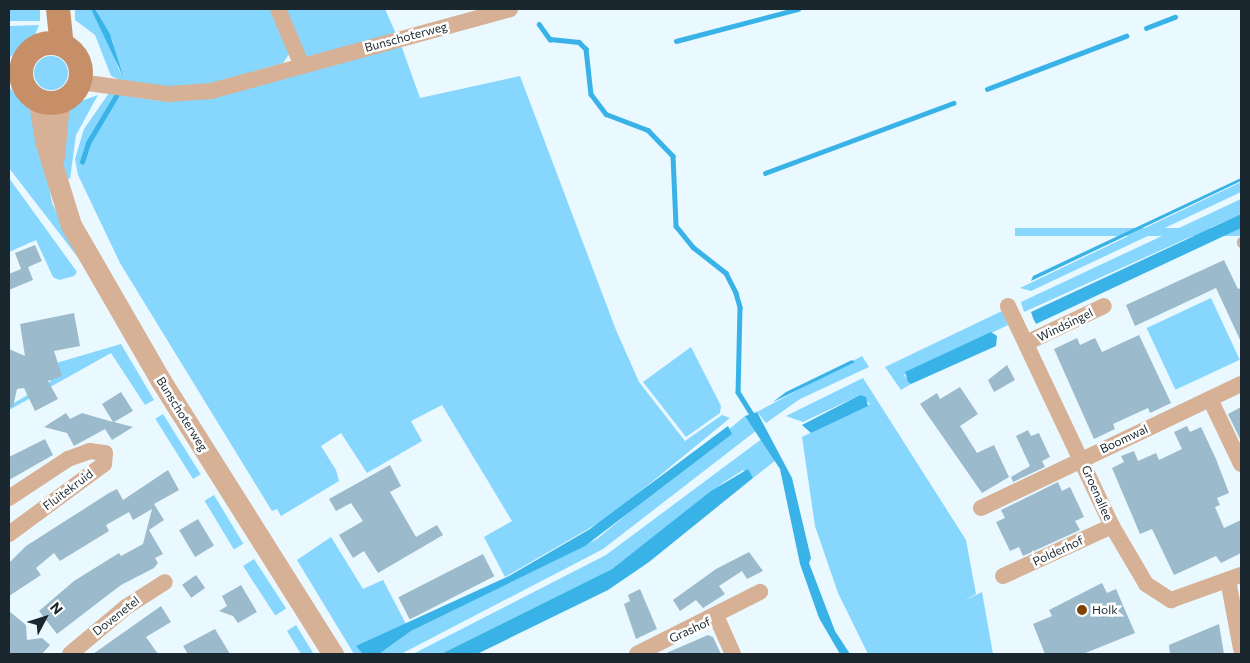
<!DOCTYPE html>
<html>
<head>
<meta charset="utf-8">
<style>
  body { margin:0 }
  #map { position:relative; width:1250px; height:663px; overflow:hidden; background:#eaf8ff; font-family:Commissioner,sans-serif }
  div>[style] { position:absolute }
  .green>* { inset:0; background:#86d6fe; transform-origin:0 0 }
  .round { border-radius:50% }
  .water>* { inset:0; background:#39b3e7 }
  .stream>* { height:4.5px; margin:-2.25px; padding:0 2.25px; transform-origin:2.25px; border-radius:2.25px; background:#39b3e7 }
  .building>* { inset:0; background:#9bbbcc; transform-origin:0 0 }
  .service>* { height:9px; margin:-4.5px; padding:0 4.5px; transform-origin:4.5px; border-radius:4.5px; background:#d7b196 }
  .minor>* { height:16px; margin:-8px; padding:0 8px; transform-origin:8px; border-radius:8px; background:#d7b196 }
  .tertiary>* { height:21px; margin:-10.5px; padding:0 10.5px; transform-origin:10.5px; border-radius:10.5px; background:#d7b196 }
  .secondary>* { height:24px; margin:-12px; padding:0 12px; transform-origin:12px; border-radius:12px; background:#c78f67 }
  .secondary>.ring { margin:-12px; padding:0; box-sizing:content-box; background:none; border:24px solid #c78f67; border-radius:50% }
  .dots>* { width:14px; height:14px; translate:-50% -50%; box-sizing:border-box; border:2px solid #fff; border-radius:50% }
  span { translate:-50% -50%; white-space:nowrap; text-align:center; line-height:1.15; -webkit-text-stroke:5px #fff; paint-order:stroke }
  .street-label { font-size:12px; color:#1b272e }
  .poi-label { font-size:12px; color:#1b272e }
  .left { translate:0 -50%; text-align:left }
  .frame { position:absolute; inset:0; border:10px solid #1b272e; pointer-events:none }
  .north { position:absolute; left:20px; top:593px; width:50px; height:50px; -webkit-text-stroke:4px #fff; paint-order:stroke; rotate:50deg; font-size:14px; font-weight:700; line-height:20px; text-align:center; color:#1b272e }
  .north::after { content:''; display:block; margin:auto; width:18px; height:22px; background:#1b272e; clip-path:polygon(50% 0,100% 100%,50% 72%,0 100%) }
</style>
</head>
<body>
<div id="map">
  <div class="green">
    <i style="left:9px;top:9px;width:31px;height:12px"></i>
    <i style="clip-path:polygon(75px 9px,91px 9px,109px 42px,121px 75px,112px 39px,95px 9px,272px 9px,290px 53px,283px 63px,209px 84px,181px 88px,123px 81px,111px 76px,95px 35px,75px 20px)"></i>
    <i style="clip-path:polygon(283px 9px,385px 9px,396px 34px,308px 57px,302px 52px)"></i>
    <i style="clip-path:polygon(39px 25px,34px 37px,9px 58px,9px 26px)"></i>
    <i style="clip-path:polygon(401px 45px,420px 98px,520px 76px,616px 330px,639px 382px,685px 441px,722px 415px,730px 418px,609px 517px,505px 577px,484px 537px,512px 521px,442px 405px,411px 421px,422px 441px,367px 473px,341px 433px,321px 446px,336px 470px,339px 481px,281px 516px,277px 509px,272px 511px,120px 263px,78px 175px,75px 159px,84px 129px,109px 93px,160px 101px)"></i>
    <i class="round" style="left:34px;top:56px;width:34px;height:34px"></i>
    <i style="clip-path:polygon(9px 87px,31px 111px,37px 125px,52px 203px,83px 264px,9px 168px)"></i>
    <i style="clip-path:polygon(98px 95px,76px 135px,70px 179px,63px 176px,62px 166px,68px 112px,81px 101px)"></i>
    <i style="clip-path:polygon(9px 178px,77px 272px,74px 276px,59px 280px,53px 277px,36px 240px,9px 252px)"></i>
    <i style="clip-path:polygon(1241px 182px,1241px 192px,1031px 291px,1020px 288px)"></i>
    <i style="clip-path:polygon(1241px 199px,1241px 214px,1024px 312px,1021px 302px)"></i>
    <i style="left:1241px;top:228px;width:8px;height:226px;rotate:90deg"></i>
    <i style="left:1211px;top:298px;width:68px;height:71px;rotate:65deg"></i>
    <i style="clip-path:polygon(1002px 311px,1008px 325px,904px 375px,911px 384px,901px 390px,885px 367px)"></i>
    <i style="clip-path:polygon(121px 344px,154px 400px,145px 405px,111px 353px,9px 410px,9px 406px,51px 381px,46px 366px)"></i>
    <i style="clip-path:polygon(691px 347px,721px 406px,720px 413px,686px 437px,643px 382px)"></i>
    <i style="clip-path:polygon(862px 356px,869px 367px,800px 399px,766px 423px,757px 412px)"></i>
    <i style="clip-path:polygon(863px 378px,966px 540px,976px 594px,964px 601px,982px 592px,993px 654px,868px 654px,838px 593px,815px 526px,802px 437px,870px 404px,860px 395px,803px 422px,786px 416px)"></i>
    <i style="left:163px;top:414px;width:71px;height:9px;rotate:58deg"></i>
    <i style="clip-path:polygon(745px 416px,757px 430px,603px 549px,401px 654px,379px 654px,411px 631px,597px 539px)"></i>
    <i style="clip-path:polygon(763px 438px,776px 460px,753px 478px,743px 470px,724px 482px,612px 569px,441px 654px,413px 654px,606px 555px)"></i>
    <i style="left:214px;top:495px;width:57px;height:11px;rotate:59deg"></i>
    <i style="clip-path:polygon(331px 537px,363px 589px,383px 580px,406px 624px,363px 654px,354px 654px,297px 560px)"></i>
    <i style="left:254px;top:559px;width:59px;height:13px;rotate:57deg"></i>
    <i style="clip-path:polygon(296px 625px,313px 653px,314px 654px,301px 654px,287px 631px)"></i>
  </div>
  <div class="water">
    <i style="clip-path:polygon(91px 9px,95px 9px,110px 34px,123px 76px)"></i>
    <i style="clip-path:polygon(1241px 178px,1241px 181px,1031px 281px,1033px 276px)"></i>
    <i style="clip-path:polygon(1241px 214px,1241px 228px,1036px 324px,1033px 318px,1031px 312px)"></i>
    <i style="clip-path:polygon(991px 332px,997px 336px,996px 346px,911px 384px,908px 382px,905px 372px)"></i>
    <i style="clip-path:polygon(852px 360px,855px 362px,773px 402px,786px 392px)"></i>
    <i style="clip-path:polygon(860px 395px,866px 397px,868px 406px,811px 433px,802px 425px)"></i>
    <i style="clip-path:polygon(757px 412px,792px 478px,811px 558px,809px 563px,835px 631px,850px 654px,840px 654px,819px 618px,800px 564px,780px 469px,745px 416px)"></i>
    <i style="clip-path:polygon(728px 426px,732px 434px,585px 546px,411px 631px,379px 654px,363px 654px,356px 646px,509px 576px,590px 529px)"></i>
    <i style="clip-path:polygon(748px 469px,753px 478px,649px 562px,608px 590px,477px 654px,441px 654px,612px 569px,711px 491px)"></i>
  </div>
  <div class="stream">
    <i style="left:539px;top:24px;width:19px;rotate:54deg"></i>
    <i style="left:550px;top:39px;width:29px;rotate:6deg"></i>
    <i style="left:579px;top:42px;width:10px;rotate:45deg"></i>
    <i style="left:586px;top:49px;width:45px;rotate:83.7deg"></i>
    <i style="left:591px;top:94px;width:25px;rotate:53deg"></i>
    <i style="left:606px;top:114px;width:45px;rotate:20.9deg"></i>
    <i style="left:648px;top:130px;width:36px;rotate:46deg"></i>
    <i style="left:673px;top:156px;width:70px;rotate:87.5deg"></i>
    <i style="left:676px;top:226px;width:27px;rotate:51deg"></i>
    <i style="left:693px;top:247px;width:42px;rotate:38.2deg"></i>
    <i style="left:726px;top:273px;width:22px;rotate:63deg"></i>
    <i style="left:736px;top:293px;width:15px;rotate:74deg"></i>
    <i style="left:740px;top:307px;width:85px;rotate:91.3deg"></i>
    <i style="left:738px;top:392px;width:31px;rotate:58deg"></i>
    <i style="left:1146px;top:28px;width:31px;rotate:-21deg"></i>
    <i style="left:676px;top:41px;width:126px;rotate:-14.7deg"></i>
    <i style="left:987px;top:89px;width:149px;rotate:-20.9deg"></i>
    <i style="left:82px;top:162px;width:20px;rotate:-72deg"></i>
    <i style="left:88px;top:143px;width:55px;rotate:-59.2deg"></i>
    <i style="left:765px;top:173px;width:201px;rotate:-20.4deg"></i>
  </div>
  <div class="building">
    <i style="clip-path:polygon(35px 245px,42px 261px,28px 267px,33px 280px,9px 290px,9px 274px,21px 269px,15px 253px)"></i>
    <i style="clip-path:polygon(1224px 260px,1238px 289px,1241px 288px,1241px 342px,1216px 288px,1135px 326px,1126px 305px)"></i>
    <i style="clip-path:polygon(74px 313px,80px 346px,54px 351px,62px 376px,48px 381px,58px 399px,35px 411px,24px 388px,17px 389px,13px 407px,9px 406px,9px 349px,25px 356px,20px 324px)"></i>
    <i style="clip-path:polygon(1139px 335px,1171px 403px,1150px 413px,1148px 408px,1113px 424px,1115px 429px,1094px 439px,1054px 349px,1077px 338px,1080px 345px,1095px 338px,1102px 352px)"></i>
    <i style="clip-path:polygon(1007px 365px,1015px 380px,994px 392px,988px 380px)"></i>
    <i style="clip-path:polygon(960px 387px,978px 414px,960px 426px,977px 453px,994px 445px,1009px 477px,982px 493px,920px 404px,937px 393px,940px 399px)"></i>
    <i style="clip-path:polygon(121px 392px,133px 411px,114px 422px,133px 427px,112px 440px,105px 429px,74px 446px,67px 433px,44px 427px,66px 413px,70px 419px,82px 413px,113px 422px,102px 404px)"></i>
    <i style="clip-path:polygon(1241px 407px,1241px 441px,1228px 414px)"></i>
    <i style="clip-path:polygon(1187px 426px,1190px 432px,1201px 427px,1216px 459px,1229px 493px,1217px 498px,1220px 505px,1215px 507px,1224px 528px,1241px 520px,1241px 553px,1221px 563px,1216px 556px,1174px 575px,1152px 529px,1140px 534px,1112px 468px,1124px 462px,1121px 456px,1134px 451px,1138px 461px,1156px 453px,1159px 460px,1182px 449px,1174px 432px)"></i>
    <i style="clip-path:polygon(1028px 430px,1031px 436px,1039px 433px,1050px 457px,1042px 461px,1045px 467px,1013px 482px,1011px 477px,1030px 466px,1016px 436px)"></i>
    <i style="clip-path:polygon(45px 439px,53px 455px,9px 480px,9px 457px)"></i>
    <i style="clip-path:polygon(390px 465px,401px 486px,390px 492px,416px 537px,437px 525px,443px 535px,378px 573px,364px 551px,353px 558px,339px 535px,363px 521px,351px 503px,336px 511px,329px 499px)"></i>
    <i style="clip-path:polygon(168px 470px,179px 490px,154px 504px,164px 520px,149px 530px,163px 554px,155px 558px,158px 563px,154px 568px,121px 585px,57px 634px,39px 611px,74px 581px,119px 553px,121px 556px,143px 544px,152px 509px,133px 520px,129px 512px,106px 525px,109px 531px,60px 561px,54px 553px,36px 568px,41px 575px,9px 596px,9px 563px,26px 546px,109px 493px,117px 489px,123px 500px)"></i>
    <i style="clip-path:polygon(1058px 482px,1062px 491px,1070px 487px,1080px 508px,1084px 517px,1075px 521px,1080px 530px,1023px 556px,1019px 547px,1010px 551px,996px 522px,1005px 518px,1001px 510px)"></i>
    <i style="left:198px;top:519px;width:31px;height:22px;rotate:59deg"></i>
    <i style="clip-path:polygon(749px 552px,763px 571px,747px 579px,742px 571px,719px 586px,725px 594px,703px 608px,696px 600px,680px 611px,673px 600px,716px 569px)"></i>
    <i style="left:483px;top:554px;width:25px;height:95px;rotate:63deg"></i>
    <i style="left:196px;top:575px;width:16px;height:17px;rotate:55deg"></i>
    <i style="clip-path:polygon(1102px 583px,1107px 593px,1116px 589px,1135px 633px,1083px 654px,1045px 654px,1033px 624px,1052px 616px,1049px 610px)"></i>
    <i style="clip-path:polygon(241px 585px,257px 612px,238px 623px,233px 616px,219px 611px,227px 606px,222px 596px)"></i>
    <i style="clip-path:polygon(640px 589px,657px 629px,636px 639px,624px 604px,630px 601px,628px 595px)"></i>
    <i style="clip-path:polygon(161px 606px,171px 622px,146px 637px,158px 654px,93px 654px)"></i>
    <i style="clip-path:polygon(9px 611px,26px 625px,27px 640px,42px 638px,50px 645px,42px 654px,9px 654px)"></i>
    <i style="clip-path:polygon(1219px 624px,1224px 654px,1170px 654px,1169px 645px)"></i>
    <i style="clip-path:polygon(215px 629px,230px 654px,188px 654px,183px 646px)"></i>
    <i style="clip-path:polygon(708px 635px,713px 637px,721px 654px,664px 654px)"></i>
  </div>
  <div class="service">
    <i style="left:1241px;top:241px;width:2px;rotate:90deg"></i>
  </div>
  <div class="minor">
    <i style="left:278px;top:9px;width:62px;rotate:67.2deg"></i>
    <i style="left:80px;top:82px;width:90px;rotate:7.7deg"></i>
    <i style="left:169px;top:94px;width:42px;rotate:-4.1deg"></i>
    <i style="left:211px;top:91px;width:310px;rotate:-15.3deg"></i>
    <i style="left:1008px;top:306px;width:243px;rotate:64.7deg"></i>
    <i style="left:1112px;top:526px;width:67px;rotate:59.6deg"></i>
    <i style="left:1146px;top:584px;width:30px;rotate:33deg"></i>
    <i style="left:1171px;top:600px;width:74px;rotate:-19.7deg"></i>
    <i style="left:1026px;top:343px;width:86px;rotate:-25.4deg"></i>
    <i style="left:1210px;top:399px;width:72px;rotate:64.5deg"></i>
    <i style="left:9px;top:498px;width:71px;rotate:-33.5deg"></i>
    <i style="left:68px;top:459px;width:23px;rotate:-20deg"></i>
    <i style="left:90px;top:451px;width:15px;rotate:8deg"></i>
    <i style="left:105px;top:453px;width:11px;rotate:95deg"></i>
    <i style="left:104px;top:464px;width:118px;rotate:143.6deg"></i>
    <i style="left:981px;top:508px;width:288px;rotate:-25.5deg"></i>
    <i style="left:1003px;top:576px;width:120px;rotate:-24.6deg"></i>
    <i style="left:1228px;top:580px;width:70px;rotate:79.3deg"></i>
    <i style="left:717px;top:618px;width:39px;rotate:66deg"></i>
    <i style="left:70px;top:654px;width:73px;rotate:-40deg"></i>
    <i style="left:126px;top:607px;width:46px;rotate:-32.7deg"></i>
    <i style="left:637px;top:654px;width:138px;rotate:-26.8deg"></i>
  </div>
  <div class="tertiary">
    <i style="left:39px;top:102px;width:39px;rotate:81deg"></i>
    <i style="left:45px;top:141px;width:88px;rotate:72.8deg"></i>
    <i style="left:71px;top:225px;width:180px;rotate:60deg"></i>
    <i style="left:161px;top:381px;width:323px;rotate:57.8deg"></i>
    <i style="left:54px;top:156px;width:53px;rotate:-84.6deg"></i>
  </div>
  <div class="secondary">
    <i style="left:58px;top:9px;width:36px;rotate:84deg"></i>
    <i class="ring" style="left:21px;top:43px;width:36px;height:36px"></i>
  </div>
  <div class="dots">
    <i style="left:1082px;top:610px;background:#814304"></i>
  </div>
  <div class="street-label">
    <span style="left:406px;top:37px;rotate:-15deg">Bunschoterweg</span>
    <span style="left:1065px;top:325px;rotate:-26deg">Windsingel</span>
    <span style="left:182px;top:414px;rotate:58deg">Bunschoterweg</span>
    <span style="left:1124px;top:439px;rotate:-25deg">Boomwal</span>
    <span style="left:68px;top:490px;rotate:-37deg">Fluitekruid</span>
    <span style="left:1097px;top:493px;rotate:66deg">Groenallee</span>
    <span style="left:1058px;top:551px;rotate:-25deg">Polderhof</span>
    <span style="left:116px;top:616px;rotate:-38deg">Dovenetel</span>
    <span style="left:690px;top:630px;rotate:-25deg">Grashof</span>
  </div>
  <div class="poi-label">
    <span class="left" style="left:1092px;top:610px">Holk</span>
  </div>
  <div class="frame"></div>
  <div class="north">N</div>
</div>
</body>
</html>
